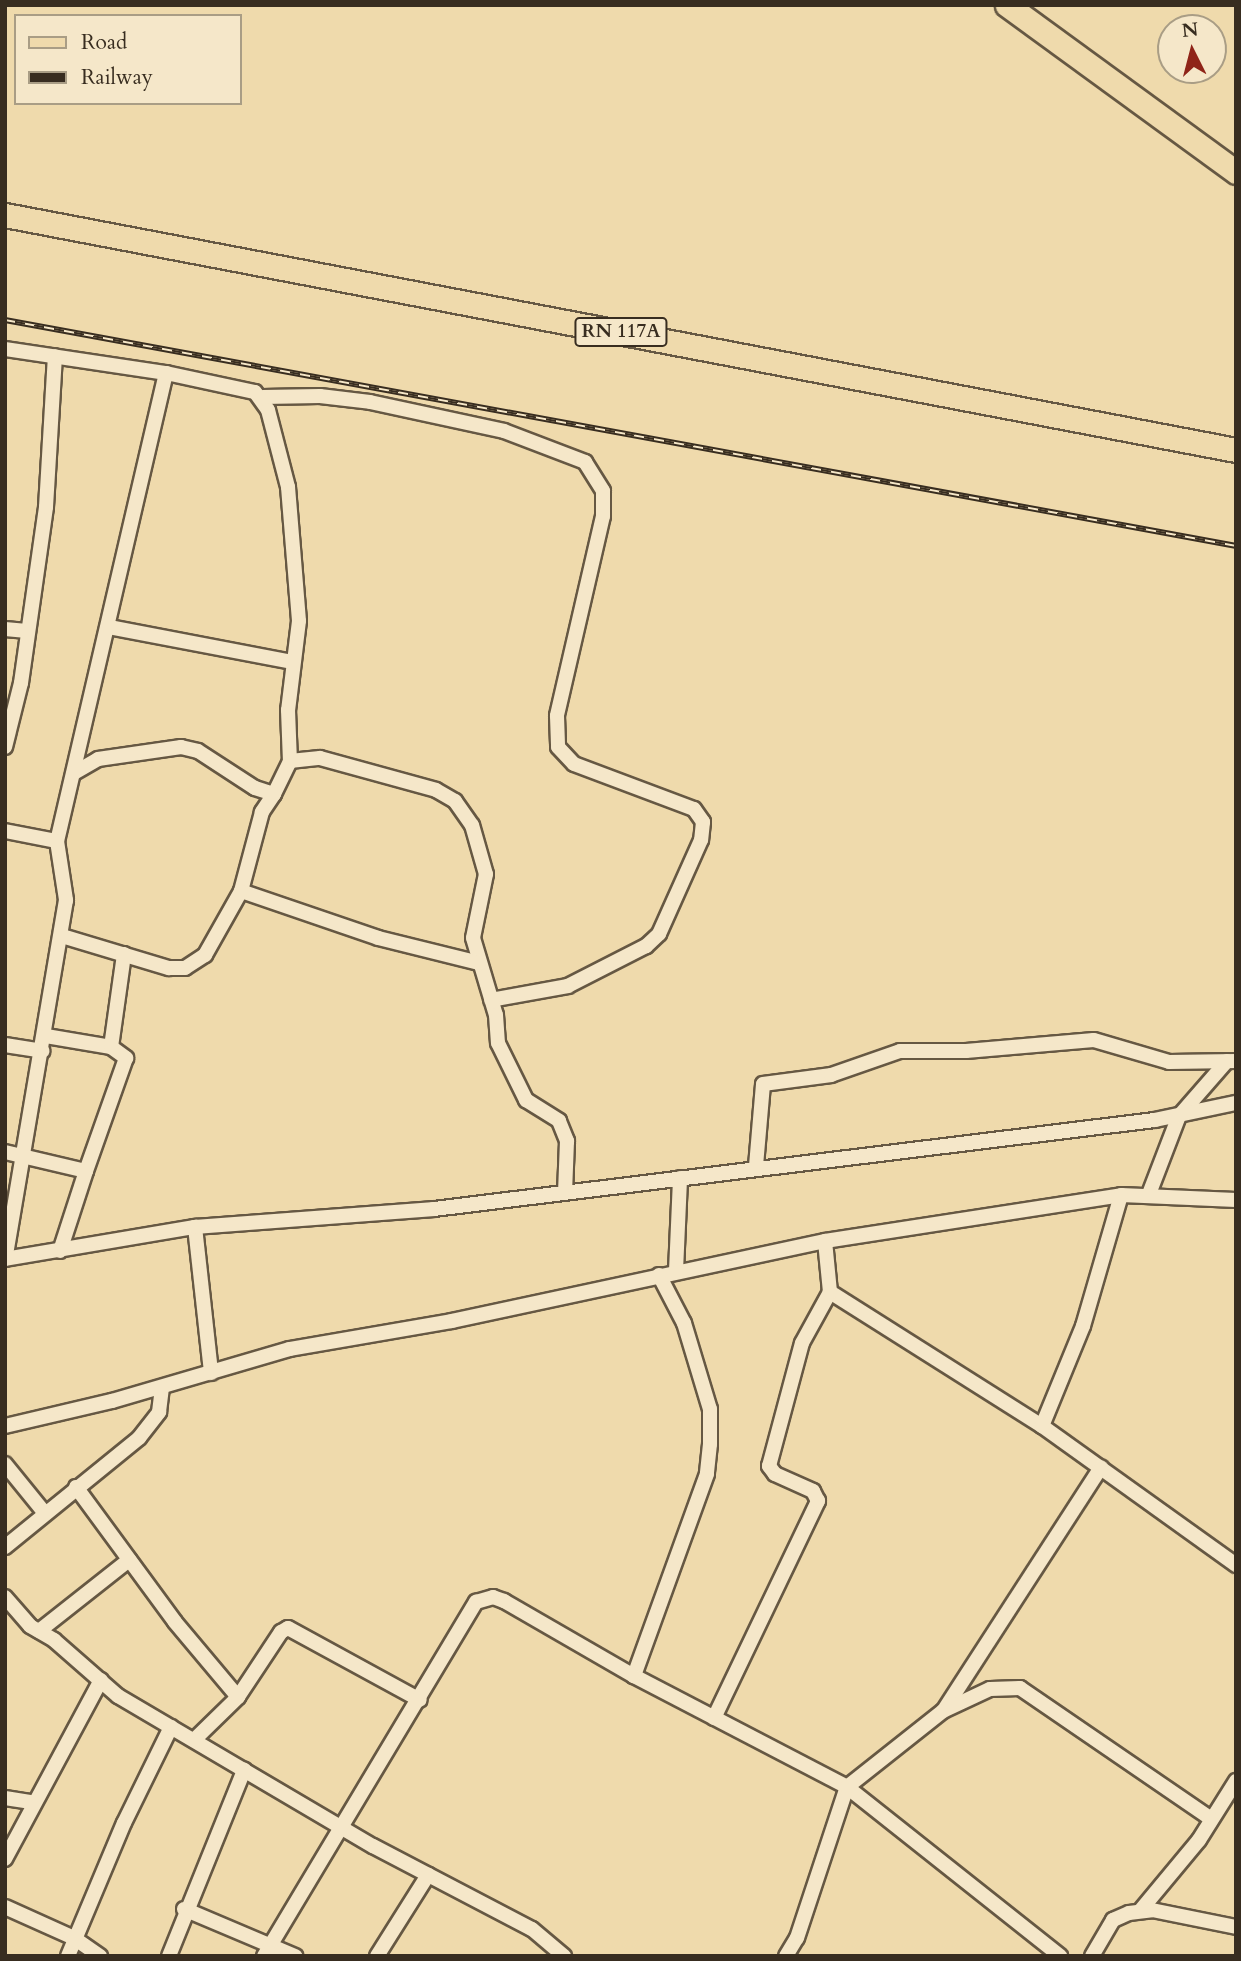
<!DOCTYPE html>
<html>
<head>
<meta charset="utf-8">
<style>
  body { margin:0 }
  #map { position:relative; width:1241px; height:1961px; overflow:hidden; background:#efdaac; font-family:Cardo,serif }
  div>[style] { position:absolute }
  .roads { filter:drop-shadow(2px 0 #665843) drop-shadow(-2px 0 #665843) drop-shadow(0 2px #665843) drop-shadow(0 -2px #665843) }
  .minor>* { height:14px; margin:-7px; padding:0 7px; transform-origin:7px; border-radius:7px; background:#f5e7c9 }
  .primary>* { height:23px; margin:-11.5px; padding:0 11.5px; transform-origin:11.5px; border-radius:11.5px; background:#efdaac }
  .rail>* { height:6px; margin-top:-3px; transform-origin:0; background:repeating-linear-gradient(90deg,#f5e7c9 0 10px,#382d20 0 20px); box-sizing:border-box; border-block:2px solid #382d20 }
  span { translate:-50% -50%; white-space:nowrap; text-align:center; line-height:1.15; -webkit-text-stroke:6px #f5e7c9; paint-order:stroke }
  .shield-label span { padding:2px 5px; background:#f5e7c9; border:2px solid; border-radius:5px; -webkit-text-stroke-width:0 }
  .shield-label { font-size:19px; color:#382d20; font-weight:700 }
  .frame { position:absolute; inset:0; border:7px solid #382d20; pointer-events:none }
  .legend { position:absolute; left:14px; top:14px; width:228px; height:91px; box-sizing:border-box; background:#f5e7c9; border:2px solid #a99d85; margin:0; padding:9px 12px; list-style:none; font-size:21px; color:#382d20 }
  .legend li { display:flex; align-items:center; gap:14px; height:35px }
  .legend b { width:35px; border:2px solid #a99d85 }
  .north { position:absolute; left:1157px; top:14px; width:70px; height:70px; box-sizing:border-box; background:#f5e7c9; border:2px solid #a99d85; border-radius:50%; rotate:354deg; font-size:19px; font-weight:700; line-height:28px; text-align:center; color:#382d20 }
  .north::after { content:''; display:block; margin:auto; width:24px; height:32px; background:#8f2418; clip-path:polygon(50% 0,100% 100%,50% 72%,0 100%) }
</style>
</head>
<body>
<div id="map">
  <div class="roads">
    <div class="minor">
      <i style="left:5px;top:349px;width:163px;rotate:8.5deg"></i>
      <i style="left:166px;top:373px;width:481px;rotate:103.1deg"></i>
      <i style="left:166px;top:373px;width:91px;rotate:12.1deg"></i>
      <i style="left:255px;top:392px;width:22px;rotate:54deg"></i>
      <i style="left:268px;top:410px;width:80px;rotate:75.4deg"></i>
      <i style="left:288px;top:487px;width:134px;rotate:85.3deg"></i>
      <i style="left:299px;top:621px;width:90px;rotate:97deg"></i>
      <i style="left:288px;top:710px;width:51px;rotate:87.8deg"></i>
      <i style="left:263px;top:397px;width:57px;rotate:-1deg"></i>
      <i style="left:320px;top:396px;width:50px;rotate:6.8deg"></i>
      <i style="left:370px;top:402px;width:137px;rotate:12.2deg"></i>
      <i style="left:504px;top:431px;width:87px;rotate:20.9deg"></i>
      <i style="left:585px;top:462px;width:34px;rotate:58deg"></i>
      <i style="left:603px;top:491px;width:25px;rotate:90deg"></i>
      <i style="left:603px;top:516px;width:205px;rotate:103deg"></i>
      <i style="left:557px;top:716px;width:31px;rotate:88deg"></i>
      <i style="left:558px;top:747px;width:23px;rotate:47deg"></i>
      <i style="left:574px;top:764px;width:128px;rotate:20.6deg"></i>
      <i style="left:694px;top:809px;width:16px;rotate:55deg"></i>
      <i style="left:703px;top:822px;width:18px;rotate:96deg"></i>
      <i style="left:701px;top:840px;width:103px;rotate:114.1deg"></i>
      <i style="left:659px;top:934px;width:18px;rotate:137deg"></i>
      <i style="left:646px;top:946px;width:88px;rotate:152.9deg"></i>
      <i style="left:568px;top:986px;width:78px;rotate:169.7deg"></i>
      <i style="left:109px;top:627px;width:186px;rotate:10.8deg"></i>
      <i style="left:5px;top:629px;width:22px;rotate:5deg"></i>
      <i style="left:5px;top:747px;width:66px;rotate:-76deg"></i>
      <i style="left:21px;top:683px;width:178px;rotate:-81.9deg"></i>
      <i style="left:46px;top:507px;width:151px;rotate:-86.6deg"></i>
      <i style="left:74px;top:773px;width:28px;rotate:-30deg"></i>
      <i style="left:98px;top:759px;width:84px;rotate:-8.2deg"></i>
      <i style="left:181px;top:747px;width:17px;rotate:13deg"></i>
      <i style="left:198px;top:751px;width:68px;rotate:33deg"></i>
      <i style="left:255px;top:788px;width:20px;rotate:18deg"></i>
      <i style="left:274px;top:794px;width:37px;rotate:-64deg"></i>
      <i style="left:290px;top:761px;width:30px;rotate:-6deg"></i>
      <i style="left:320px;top:758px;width:120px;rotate:15.4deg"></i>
      <i style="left:436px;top:790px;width:22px;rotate:30deg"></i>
      <i style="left:455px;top:801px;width:29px;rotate:55deg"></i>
      <i style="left:472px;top:825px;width:51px;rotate:74.1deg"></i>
      <i style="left:486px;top:874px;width:65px;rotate:101.5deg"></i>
      <i style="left:473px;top:938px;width:80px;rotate:73.4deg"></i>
      <i style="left:496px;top:1015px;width:28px;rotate:86deg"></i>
      <i style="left:498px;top:1043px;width:64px;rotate:63.8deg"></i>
      <i style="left:526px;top:1100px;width:39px;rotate:32deg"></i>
      <i style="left:559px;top:1121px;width:22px;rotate:68deg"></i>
      <i style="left:567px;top:1141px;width:51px;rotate:92.2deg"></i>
      <i style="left:274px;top:794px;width:22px;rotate:124deg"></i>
      <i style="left:262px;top:812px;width:82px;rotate:104.9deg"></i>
      <i style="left:241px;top:891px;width:145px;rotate:18.9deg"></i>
      <i style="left:378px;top:938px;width:104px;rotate:13.9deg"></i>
      <i style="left:5px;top:831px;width:53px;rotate:10.9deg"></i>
      <i style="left:57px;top:841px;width:60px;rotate:81.3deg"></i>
      <i style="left:66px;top:900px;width:364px;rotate:99.6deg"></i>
      <i style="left:62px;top:936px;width:112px;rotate:16.7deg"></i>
      <i style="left:169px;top:968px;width:16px"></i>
      <i style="left:185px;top:968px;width:24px;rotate:-33deg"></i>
      <i style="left:205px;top:955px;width:73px;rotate:-60.6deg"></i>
      <i style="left:46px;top:1036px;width:66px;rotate:9.6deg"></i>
      <i style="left:111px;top:1047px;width:19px;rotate:36deg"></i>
      <i style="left:126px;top:1058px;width:120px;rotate:109.5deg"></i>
      <i style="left:5px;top:1045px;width:38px;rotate:9deg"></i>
      <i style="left:111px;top:1047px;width:94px;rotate:-82deg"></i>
      <i style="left:5px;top:1152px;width:83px;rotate:13.2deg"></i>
      <i style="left:86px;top:1171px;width:84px;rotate:108deg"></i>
      <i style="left:756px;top:1166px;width:82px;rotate:-85.1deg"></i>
      <i style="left:763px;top:1084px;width:69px;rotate:-7.5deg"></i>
      <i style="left:831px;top:1075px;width:73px;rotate:-19.2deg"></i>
      <i style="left:900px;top:1051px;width:66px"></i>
      <i style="left:966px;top:1051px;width:128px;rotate:-4.9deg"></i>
      <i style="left:1094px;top:1040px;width:78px;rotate:16.3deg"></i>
      <i style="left:1169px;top:1062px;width:67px;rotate:-0.9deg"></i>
      <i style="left:1149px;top:1194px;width:84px;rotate:-69deg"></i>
      <i style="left:1179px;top:1116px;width:73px;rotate:-48.9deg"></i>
      <i style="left:195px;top:1227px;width:147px;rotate:83.7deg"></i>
      <i style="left:5px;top:1259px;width:193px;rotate:-9.6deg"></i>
      <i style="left:195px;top:1227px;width:240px;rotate:-4.3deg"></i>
      <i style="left:434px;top:1209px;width:726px;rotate:-7.04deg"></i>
      <i style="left:1155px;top:1120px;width:83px;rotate:-11.9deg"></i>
      <i style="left:676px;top:1271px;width:93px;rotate:-87.5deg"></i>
      <i style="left:659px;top:1275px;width:54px;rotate:62.5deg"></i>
      <i style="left:684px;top:1323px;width:90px;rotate:73.2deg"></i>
      <i style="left:710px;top:1409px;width:35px;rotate:90deg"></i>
      <i style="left:710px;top:1444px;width:30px;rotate:96deg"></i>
      <i style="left:707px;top:1474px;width:215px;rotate:109.9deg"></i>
      <i style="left:634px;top:1676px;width:240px;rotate:27.5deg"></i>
      <i style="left:847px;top:1787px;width:272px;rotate:38.4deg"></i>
      <i style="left:830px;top:1292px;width:251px;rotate:32.3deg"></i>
      <i style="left:1042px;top:1426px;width:239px;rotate:35.6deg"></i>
      <i style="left:5px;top:1426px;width:110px;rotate:-13.2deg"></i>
      <i style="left:112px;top:1401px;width:185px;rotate:-16.3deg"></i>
      <i style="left:290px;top:1349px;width:164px;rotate:-9.8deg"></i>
      <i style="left:452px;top:1321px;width:381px;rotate:-12.1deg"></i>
      <i style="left:825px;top:1241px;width:300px;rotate:-8.8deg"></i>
      <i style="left:1121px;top:1195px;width:115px;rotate:2.5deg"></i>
      <i style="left:1042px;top:1426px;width:108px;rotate:-67.7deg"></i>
      <i style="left:1083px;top:1326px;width:136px;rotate:-73.8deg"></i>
      <i style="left:5px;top:1464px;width:62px;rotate:50.9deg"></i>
      <i style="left:76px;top:1487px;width:167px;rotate:53.7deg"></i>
      <i style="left:175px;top:1622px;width:98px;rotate:50deg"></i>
      <i style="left:5px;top:1547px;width:173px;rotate:-39.1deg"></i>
      <i style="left:139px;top:1438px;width:33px;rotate:-52deg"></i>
      <i style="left:159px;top:1412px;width:25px;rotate:-83deg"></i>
      <i style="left:5px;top:1597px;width:38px;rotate:49deg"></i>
      <i style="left:30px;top:1626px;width:28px;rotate:30deg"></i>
      <i style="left:54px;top:1640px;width:85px;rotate:41.2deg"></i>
      <i style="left:118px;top:1696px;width:296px;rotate:30.5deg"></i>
      <i style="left:373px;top:1846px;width:179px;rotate:27.6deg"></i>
      <i style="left:532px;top:1929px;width:42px;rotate:40.2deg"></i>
      <i style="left:39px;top:1631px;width:115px;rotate:-38.3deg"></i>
      <i style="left:944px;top:1710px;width:289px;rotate:-57.1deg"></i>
      <i style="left:714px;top:1718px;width:241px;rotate:-64.4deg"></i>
      <i style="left:818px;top:1501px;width:11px;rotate:-117deg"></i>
      <i style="left:813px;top:1491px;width:42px;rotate:-155.9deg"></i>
      <i style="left:775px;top:1474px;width:10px;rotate:-127deg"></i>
      <i style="left:769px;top:1466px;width:127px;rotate:-75deg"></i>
      <i style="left:802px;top:1343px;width:58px;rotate:-61.2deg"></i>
      <i style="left:830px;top:1292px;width:51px;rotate:-95.6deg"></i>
      <i style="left:194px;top:1740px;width:62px;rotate:-44.3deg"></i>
      <i style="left:238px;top:1697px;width:78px;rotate:-56.5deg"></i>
      <i style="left:281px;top:1632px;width:8px;rotate:-30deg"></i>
      <i style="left:288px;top:1628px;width:150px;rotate:28.6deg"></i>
      <i style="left:5px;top:1798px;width:30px;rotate:9deg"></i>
      <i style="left:5px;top:1859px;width:203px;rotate:-61.8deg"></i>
      <i style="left:5px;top:1907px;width:76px;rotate:24.2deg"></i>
      <i style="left:74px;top:1938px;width:32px;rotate:35deg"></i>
      <i style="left:184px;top:1909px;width:121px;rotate:22.9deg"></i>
      <i style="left:1140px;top:1911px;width:92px;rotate:-50.3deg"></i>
      <i style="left:1199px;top:1840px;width:70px;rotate:-57.9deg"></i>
      <i style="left:68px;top:1956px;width:144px;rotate:-67.2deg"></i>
      <i style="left:124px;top:1823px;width:107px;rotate:-63.9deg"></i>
      <i style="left:169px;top:1956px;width:201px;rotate:-68deg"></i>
      <i style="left:264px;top:1956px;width:413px;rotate:-59.1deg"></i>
      <i style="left:476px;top:1602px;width:18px;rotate:-16deg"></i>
      <i style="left:493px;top:1597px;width:12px;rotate:20deg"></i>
      <i style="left:504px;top:1601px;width:150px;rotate:30deg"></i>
      <i style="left:377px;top:1956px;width:96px;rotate:-57.8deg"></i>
      <i style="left:786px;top:1956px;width:21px;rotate:-59deg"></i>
      <i style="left:797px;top:1938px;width:159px;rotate:-71.7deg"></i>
      <i style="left:847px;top:1787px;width:122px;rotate:-38.4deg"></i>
      <i style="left:943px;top:1711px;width:52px;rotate:-25.1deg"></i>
      <i style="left:990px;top:1689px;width:30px;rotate:-2deg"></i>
      <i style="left:1020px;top:1688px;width:232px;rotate:34.4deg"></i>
      <i style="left:1092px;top:1956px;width:42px;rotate:-59.7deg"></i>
      <i style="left:1113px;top:1920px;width:17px;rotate:-24deg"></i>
      <i style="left:1129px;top:1913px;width:23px;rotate:-7deg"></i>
      <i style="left:1152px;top:1910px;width:86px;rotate:11.4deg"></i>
    </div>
    <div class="primary">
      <i style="left:1007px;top:5px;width:283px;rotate:36.1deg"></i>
      <i style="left:5px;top:215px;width:1253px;rotate:10.81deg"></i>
    </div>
  </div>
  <div class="rail">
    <i style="left:5px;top:320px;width:1252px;rotate:10.4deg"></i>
  </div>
  <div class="shield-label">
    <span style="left:621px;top:332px">RN 117A</span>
  </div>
  <div class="frame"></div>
  <ul class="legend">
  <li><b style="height:9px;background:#efdaac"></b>Road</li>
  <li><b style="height:9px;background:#382d20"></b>Railway</li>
  </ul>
  <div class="north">N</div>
</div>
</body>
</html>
